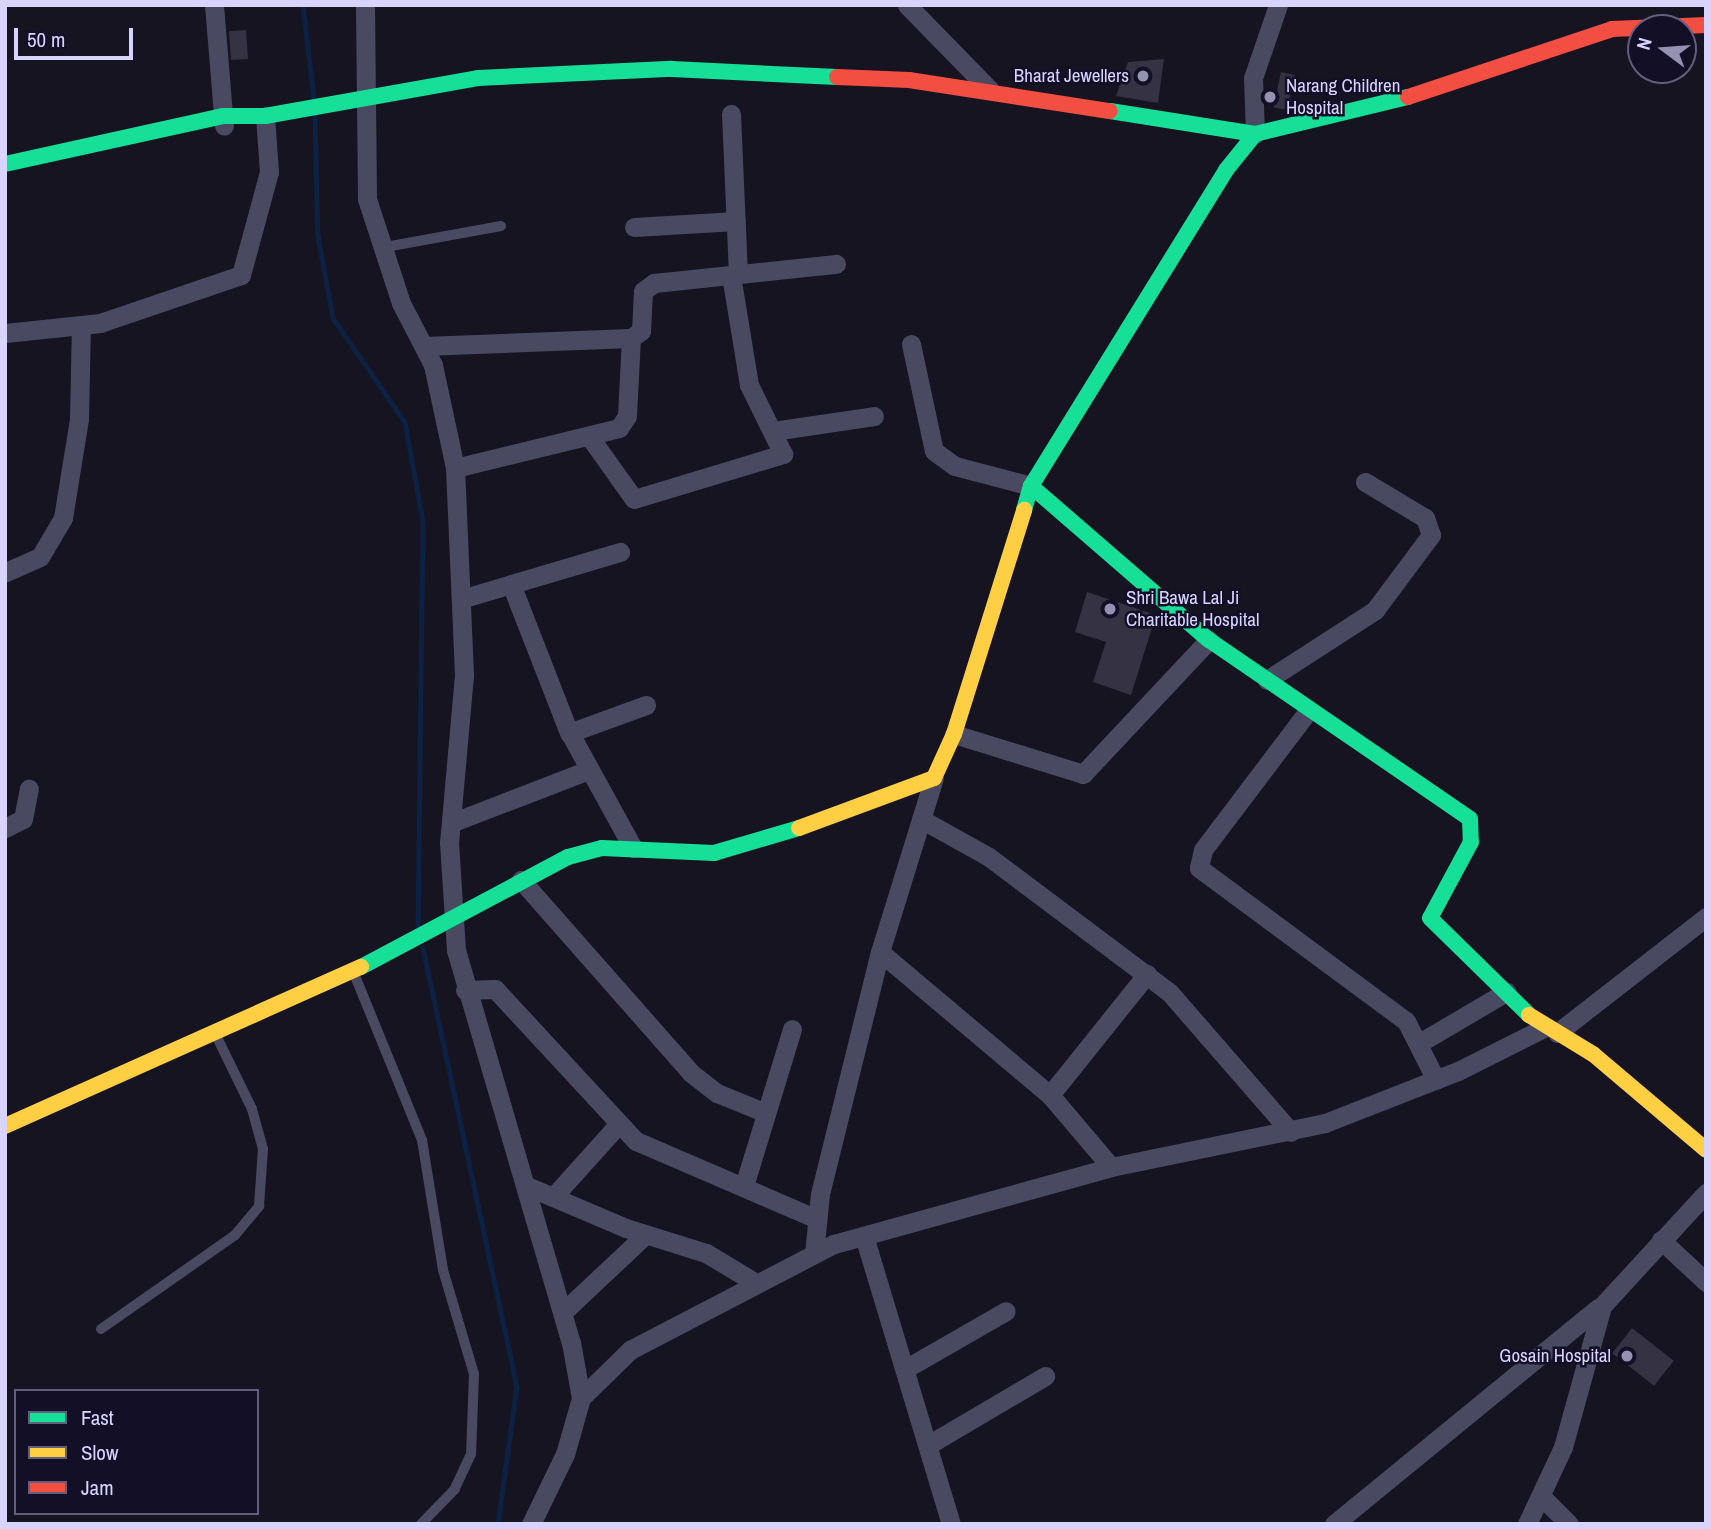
<!DOCTYPE html>
<html>
<head>
<meta charset="utf-8">
<style>
  body { margin:0 }
  #map { position:relative; width:1711px; height:1529px; overflow:hidden; background:#161421; font-family:"Archivo Narrow",sans-serif }
  div>[style] { position:absolute }
  .stream>* { height:4.5px; margin:-2.25px; padding:0 2.25px; transform-origin:2.25px; border-radius:2.25px; background:#0d2144 }
  .building>* { inset:0; background:#343243; transform-origin:0 0 }
  .lane>* { height:10px; margin:-5px; padding:0 5px; transform-origin:5px; border-radius:5px; background:#4a4962 }
  .street>* { height:19px; margin:-9.5px; padding:0 9.5px; transform-origin:9.5px; border-radius:9.5px; background:#4a4962 }
  .fast>* { height:16px; margin:-8px; padding:0 8px; transform-origin:8px; border-radius:8px; background:#16e098 }
  .slow>* { height:16px; margin:-8px; padding:0 8px; transform-origin:8px; border-radius:8px; background:#ffcf43 }
  .jam>* { height:16px; margin:-8px; padding:0 8px; transform-origin:8px; border-radius:8px; background:#f24e42 }
  .dots>* { width:19px; height:19px; translate:-50% -50%; box-sizing:border-box; border:4px solid #130f26; border-radius:50% }
  span { translate:-50% -50%; white-space:nowrap; text-align:center; line-height:1.15; -webkit-text-stroke:5px #130f26; paint-order:stroke }
  .poi-label { font-size:19px; color:#d9d4ff }
  .right { translate:-100% -50%; text-align:right }
  .left { translate:0 -50%; text-align:left }
  .frame { position:absolute; inset:0; border:7px solid #d9d4ff; pointer-events:none }
  .legend { position:absolute; left:14px; top:1389px; width:245px; height:126px; box-sizing:border-box; background:#130f26; border:2px solid #625e7d; margin:0; padding:9px 12px; list-style:none; font-size:21px; color:#d9d4ff }
  .legend li { display:flex; align-items:center; gap:14px; height:35px }
  .legend b { width:35px; border:2px solid #625e7d }
  .north { position:absolute; left:1627px; top:14px; width:70px; height:70px; box-sizing:border-box; background:#130f26; border:2px solid #625e7d; border-radius:50%; rotate:286deg; font-size:19px; font-weight:700; line-height:28px; text-align:center; color:#d9d4ff }
  .north::after { content:''; display:block; margin:auto; width:24px; height:32px; background:#9591b1; clip-path:polygon(50% 0,100% 100%,50% 72%,0 100%) }
  .scale { position:absolute; left:14px; top:28px; width:119px; height:32px; box-sizing:border-box; border:4px solid #d9d4ff; border-top:0; padding-left:9px; font-size:21px; line-height:24px; white-space:nowrap; color:#d9d4ff; -webkit-text-stroke:5px #130f26; paint-order:stroke }
</style>
</head>
<body>
<div id="map">
  <div class="stream">
    <i style="left:303px;top:5px;width:94px;rotate:83.3deg"></i>
    <i style="left:315px;top:117px;width:119px;rotate:88.6deg"></i>
    <i style="left:318px;top:236px;width:83px;rotate:79.6deg"></i>
    <i style="left:333px;top:318px;width:126px;rotate:55.3deg"></i>
    <i style="left:405px;top:422px;width:101px;rotate:79.7deg"></i>
    <i style="left:423px;top:521px;width:408px;rotate:90.7deg"></i>
    <i style="left:423px;top:948px;width:448px;rotate:77.9deg"></i>
    <i style="left:517px;top:1386px;width:139px;rotate:97.8deg"></i>
  </div>
  <div class="building">
    <i style="left:246px;top:30px;width:29px;height:17px;rotate:86deg"></i>
    <i style="clip-path:polygon(1164px 59px,1158px 103px,1116px 96px,1128px 62px)"></i>
    <i style="left:1281px;top:72px;width:14px;height:36px;rotate:12deg"></i>
    <i style="clip-path:polygon(1087px 592px,1156px 615px,1131px 695px,1093px 682px,1106px 642px,1075px 632px)"></i>
    <i style="left:1632px;top:1328px;width:53px;height:32px;rotate:38deg"></i>
  </div>
  <div class="lane">
    <i style="left:380px;top:248px;width:123px;rotate:-10.3deg"></i>
    <i style="left:353px;top:971px;width:183px;rotate:67.8deg"></i>
    <i style="left:422px;top:1140px;width:132px;rotate:80.8deg"></i>
    <i style="left:443px;top:1270px;width:109px;rotate:73.4deg"></i>
    <i style="left:474px;top:1374px;width:80px;rotate:92.1deg"></i>
    <i style="left:471px;top:1454px;width:38px;rotate:115deg"></i>
    <i style="left:455px;top:1489px;width:49px;rotate:134.2deg"></i>
    <i style="left:101px;top:1329px;width:164px;rotate:-35deg"></i>
    <i style="left:235px;top:1235px;width:38px;rotate:-50deg"></i>
    <i style="left:259px;top:1206px;width:57px;rotate:-86deg"></i>
    <i style="left:263px;top:1149px;width:41px;rotate:-105.4deg"></i>
    <i style="left:252px;top:1109px;width:85px;rotate:-116deg"></i>
  </div>
  <div class="street">
    <i style="left:214px;top:5px;width:121px;rotate:85.3deg"></i>
    <i style="left:365px;top:5px;width:194px;rotate:89.4deg"></i>
    <i style="left:367px;top:199px;width:109px;rotate:71.9deg"></i>
    <i style="left:401px;top:303px;width:70px;rotate:62.7deg"></i>
    <i style="left:433px;top:365px;width:105px;rotate:77.9deg"></i>
    <i style="left:455px;top:468px;width:207px;rotate:87.5deg"></i>
    <i style="left:464px;top:675px;width:168px;rotate:95.1deg"></i>
    <i style="left:449px;top:842px;width:108px;rotate:86.3deg"></i>
    <i style="left:456px;top:950px;width:409px;rotate:73.7deg"></i>
    <i style="left:571px;top:1342px;width:57px;rotate:79.9deg"></i>
    <i style="left:581px;top:1398px;width:58px;rotate:105.9deg"></i>
    <i style="left:565px;top:1454px;width:78px;rotate:115.9deg"></i>
    <i style="left:907px;top:5px;width:119px;rotate:45.7deg"></i>
    <i style="left:731px;top:114px;width:160px;rotate:87.5deg"></i>
    <i style="left:1255px;top:134px;width:56px;rotate:-92deg"></i>
    <i style="left:1253px;top:78px;width:77px;rotate:-71.1deg"></i>
    <i style="left:634px;top:227px;width:102px;rotate:-3.4deg"></i>
    <i style="left:5px;top:333px;width:96px;rotate:-6deg"></i>
    <i style="left:100px;top:323px;width:149px;rotate:-18.8deg"></i>
    <i style="left:241px;top:275px;width:107px;rotate:-74.8deg"></i>
    <i style="left:269px;top:172px;width:56px;rotate:-94.1deg"></i>
    <i style="left:911px;top:344px;width:109px;rotate:77.9deg"></i>
    <i style="left:934px;top:451px;width:26px;rotate:36deg"></i>
    <i style="left:955px;top:466px;width:79px;rotate:14.7deg"></i>
    <i style="left:424px;top:346px;width:207px;rotate:-2.2deg"></i>
    <i style="left:631px;top:338px;width:12px;rotate:-35deg"></i>
    <i style="left:641px;top:331px;width:40px;rotate:-87.1deg"></i>
    <i style="left:643px;top:291px;width:14px;rotate:-36deg"></i>
    <i style="left:654px;top:283px;width:183px;rotate:-6deg"></i>
    <i style="left:773px;top:431px;width:102px;rotate:-8.4deg"></i>
    <i style="left:589px;top:436px;width:77px;rotate:54.5deg"></i>
    <i style="left:634px;top:499px;width:156px;rotate:-16.8deg"></i>
    <i style="left:783px;top:454px;width:77px;rotate:-116.2deg"></i>
    <i style="left:749px;top:385px;width:111px;rotate:-99.3deg"></i>
    <i style="left:455px;top:468px;width:169px;rotate:-13.7deg"></i>
    <i style="left:619px;top:428px;width:14px;rotate:-56deg"></i>
    <i style="left:627px;top:416px;width:78px;rotate:-87.1deg"></i>
    <i style="left:6px;top:572px;width:37px;rotate:-24deg"></i>
    <i style="left:40px;top:557px;width:45px;rotate:-59.5deg"></i>
    <i style="left:63px;top:518px;width:100px;rotate:-80.8deg"></i>
    <i style="left:79px;top:419px;width:92px;rotate:-88.8deg"></i>
    <i style="left:511px;top:584px;width:155px;rotate:68.7deg"></i>
    <i style="left:567px;top:728px;width:137px;rotate:61.2deg"></i>
    <i style="left:461px;top:599px;width:166px;rotate:-16.5deg"></i>
    <i style="left:1267px;top:680px;width:129px;rotate:-32.9deg"></i>
    <i style="left:1375px;top:610px;width:94px;rotate:-53.3deg"></i>
    <i style="left:1431px;top:535px;width:18px;rotate:-109deg"></i>
    <i style="left:1425px;top:518px;width:70px;rotate:-149deg"></i>
    <i style="left:1308px;top:711px;width:174px;rotate:127.1deg"></i>
    <i style="left:1203px;top:850px;width:18px;rotate:103deg"></i>
    <i style="left:1199px;top:868px;width:257px;rotate:36.5deg"></i>
    <i style="left:1406px;top:1021px;width:66px;rotate:63deg"></i>
    <i style="left:569px;top:733px;width:82px;rotate:-20deg"></i>
    <i style="left:954px;top:734px;width:135px;rotate:17.2deg"></i>
    <i style="left:1083px;top:774px;width:184px;rotate:-46.8deg"></i>
    <i style="left:921px;top:819px;width:78px;rotate:29.2deg"></i>
    <i style="left:989px;top:857px;width:226px;rotate:36.9deg"></i>
    <i style="left:1170px;top:993px;width:184px;rotate:49deg"></i>
    <i style="left:451px;top:823px;width:147px;rotate:-21.1deg"></i>
    <i style="left:5px;top:828px;width:20px;rotate:-27deg"></i>
    <i style="left:23px;top:819px;width:31px;rotate:-79deg"></i>
    <i style="left:521px;top:880px;width:257px;rotate:48.6deg"></i>
    <i style="left:691px;top:1073px;width:33px;rotate:38deg"></i>
    <i style="left:717px;top:1093px;width:53px;rotate:22.2deg"></i>
    <i style="left:880px;top:952px;width:222px;rotate:40.1deg"></i>
    <i style="left:1050px;top:1095px;width:94px;rotate:49.7deg"></i>
    <i style="left:465px;top:990px;width:30px;rotate:-2deg"></i>
    <i style="left:495px;top:989px;width:207px;rotate:47.2deg"></i>
    <i style="left:636px;top:1141px;width:195px;rotate:23.3deg"></i>
    <i style="left:1557px;top:1033px;width:189px;rotate:-37.9deg"></i>
    <i style="left:1421px;top:1042px;width:99px;rotate:-30.5deg"></i>
    <i style="left:1050px;top:1095px;width:155px;rotate:-51.3deg"></i>
    <i style="left:527px;top:1186px;width:108px;rotate:23deg"></i>
    <i style="left:626px;top:1228px;width:84px;rotate:17.4deg"></i>
    <i style="left:706px;top:1253px;width:58px;rotate:31deg"></i>
    <i style="left:744px;top:1186px;width:164px;rotate:-73deg"></i>
    <i style="left:553px;top:1197px;width:96px;rotate:-48deg"></i>
    <i style="left:864px;top:1236px;width:301px;rotate:73.2deg"></i>
    <i style="left:1661px;top:1240px;width:62px;rotate:43deg"></i>
    <i style="left:814px;top:1254px;width:60px;rotate:-84.3deg"></i>
    <i style="left:820px;top:1194px;width:249px;rotate:-76.1deg"></i>
    <i style="left:880px;top:952px;width:182px;rotate:-72.8deg"></i>
    <i style="left:563px;top:1312px;width:112px;rotate:-43.2deg"></i>
    <i style="left:905px;top:1369px;width:116px;rotate:-29.9deg"></i>
    <i style="left:581px;top:1398px;width:69px;rotate:-44.4deg"></i>
    <i style="left:630px;top:1350px;width:230px;rotate:-27.5deg"></i>
    <i style="left:834px;top:1244px;width:288px;rotate:-15.5deg"></i>
    <i style="left:1111px;top:1167px;width:218px;rotate:-11.6deg"></i>
    <i style="left:1325px;top:1123px;width:143px;rotate:-21.4deg"></i>
    <i style="left:1458px;top:1071px;width:98px;rotate:-26.6deg"></i>
    <i style="left:928px;top:1445px;width:136px;rotate:-30.5deg"></i>
    <i style="left:1542px;top:1497px;width:38px;rotate:45deg"></i>
    <i style="left:1334px;top:1524px;width:341px;rotate:-39.3deg"></i>
    <i style="left:1527px;top:1524px;width:85px;rotate:-64.9deg"></i>
    <i style="left:1563px;top:1447px;width:146px;rotate:-74.5deg"></i>
    <i style="left:1602px;top:1306px;width:154px;rotate:-47.4deg"></i>
  </div>
  <div class="fast">
    <i style="left:1110px;top:111px;width:147px;rotate:9deg"></i>
    <i style="left:5px;top:164px;width:224px;rotate:-12.4deg"></i>
    <i style="left:224px;top:116px;width:41px"></i>
    <i style="left:265px;top:116px;width:216px;rotate:-10.1deg"></i>
    <i style="left:478px;top:78px;width:194px;rotate:-2.7deg"></i>
    <i style="left:672px;top:69px;width:165px;rotate:2.8deg"></i>
    <i style="left:1031px;top:486px;width:235px;rotate:40.9deg"></i>
    <i style="left:1209px;top:640px;width:316px;rotate:34.4deg"></i>
    <i style="left:1470px;top:819px;width:23px;rotate:88deg"></i>
    <i style="left:1471px;top:842px;width:86px;rotate:118.3deg"></i>
    <i style="left:1430px;top:918px;width:139px;rotate:44.4deg"></i>
    <i style="left:1024px;top:510px;width:25px;rotate:-74deg"></i>
    <i style="left:1031px;top:486px;width:371px;rotate:-58.3deg"></i>
    <i style="left:1226px;top:170px;width:46px;rotate:-51.1deg"></i>
    <i style="left:1255px;top:134px;width:157px;rotate:-13.6deg"></i>
    <i style="left:361px;top:967px;width:234px;rotate:-28deg"></i>
    <i style="left:568px;top:857px;width:35px;rotate:-15deg"></i>
    <i style="left:602px;top:848px;width:112px;rotate:2.6deg"></i>
    <i style="left:714px;top:853px;width:89px;rotate:-16.4deg"></i>
  </div>
  <div class="slow">
    <i style="left:799px;top:828px;width:144px;rotate:-20.3deg"></i>
    <i style="left:934px;top:778px;width:48px;rotate:-65.6deg"></i>
    <i style="left:954px;top:734px;width:235px;rotate:-72.6deg"></i>
    <i style="left:1529px;top:1015px;width:75px;rotate:31.4deg"></i>
    <i style="left:1593px;top:1054px;width:148px;rotate:40.3deg"></i>
    <i style="left:5px;top:1126px;width:390px;rotate:-24.1deg"></i>
  </div>
  <div class="jam">
    <i style="left:837px;top:77px;width:72px;rotate:2.4deg"></i>
    <i style="left:909px;top:80px;width:203px;rotate:8.8deg"></i>
    <i style="left:1408px;top:97px;width:215px;rotate:-18.4deg"></i>
    <i style="left:1612px;top:29px;width:94px;rotate:-2.4deg"></i>
  </div>
  <div class="dots">
    <i style="left:1143px;top:76px;background:#9591b1"></i>
    <i style="left:1270px;top:97px;background:#9591b1"></i>
    <i style="left:1110px;top:609px;background:#9591b1"></i>
    <i style="left:1627px;top:1356px;background:#9591b1"></i>
  </div>
  <div class="poi-label">
    <span class="right" style="left:1129px;top:76px">Bharat Jewellers</span>
    <span class="left" style="left:1286px;top:97px">Narang Children<br>Hospital</span>
    <span class="left" style="left:1126px;top:609px">Shri Bawa Lal Ji<br>Charitable Hospital</span>
    <span class="right" style="left:1611px;top:1356px">Gosain Hospital</span>
  </div>
  <div class="frame"></div>
  <ul class="legend">
  <li><b style="height:9px;background:#16e098"></b>Fast</li>
  <li><b style="height:9px;background:#ffcf43"></b>Slow</li>
  <li><b style="height:9px;background:#f24e42"></b>Jam</li>
  </ul>
  <div class="north">N</div>
  <div class="scale">50 m</div>
</div>
</body>
</html>
